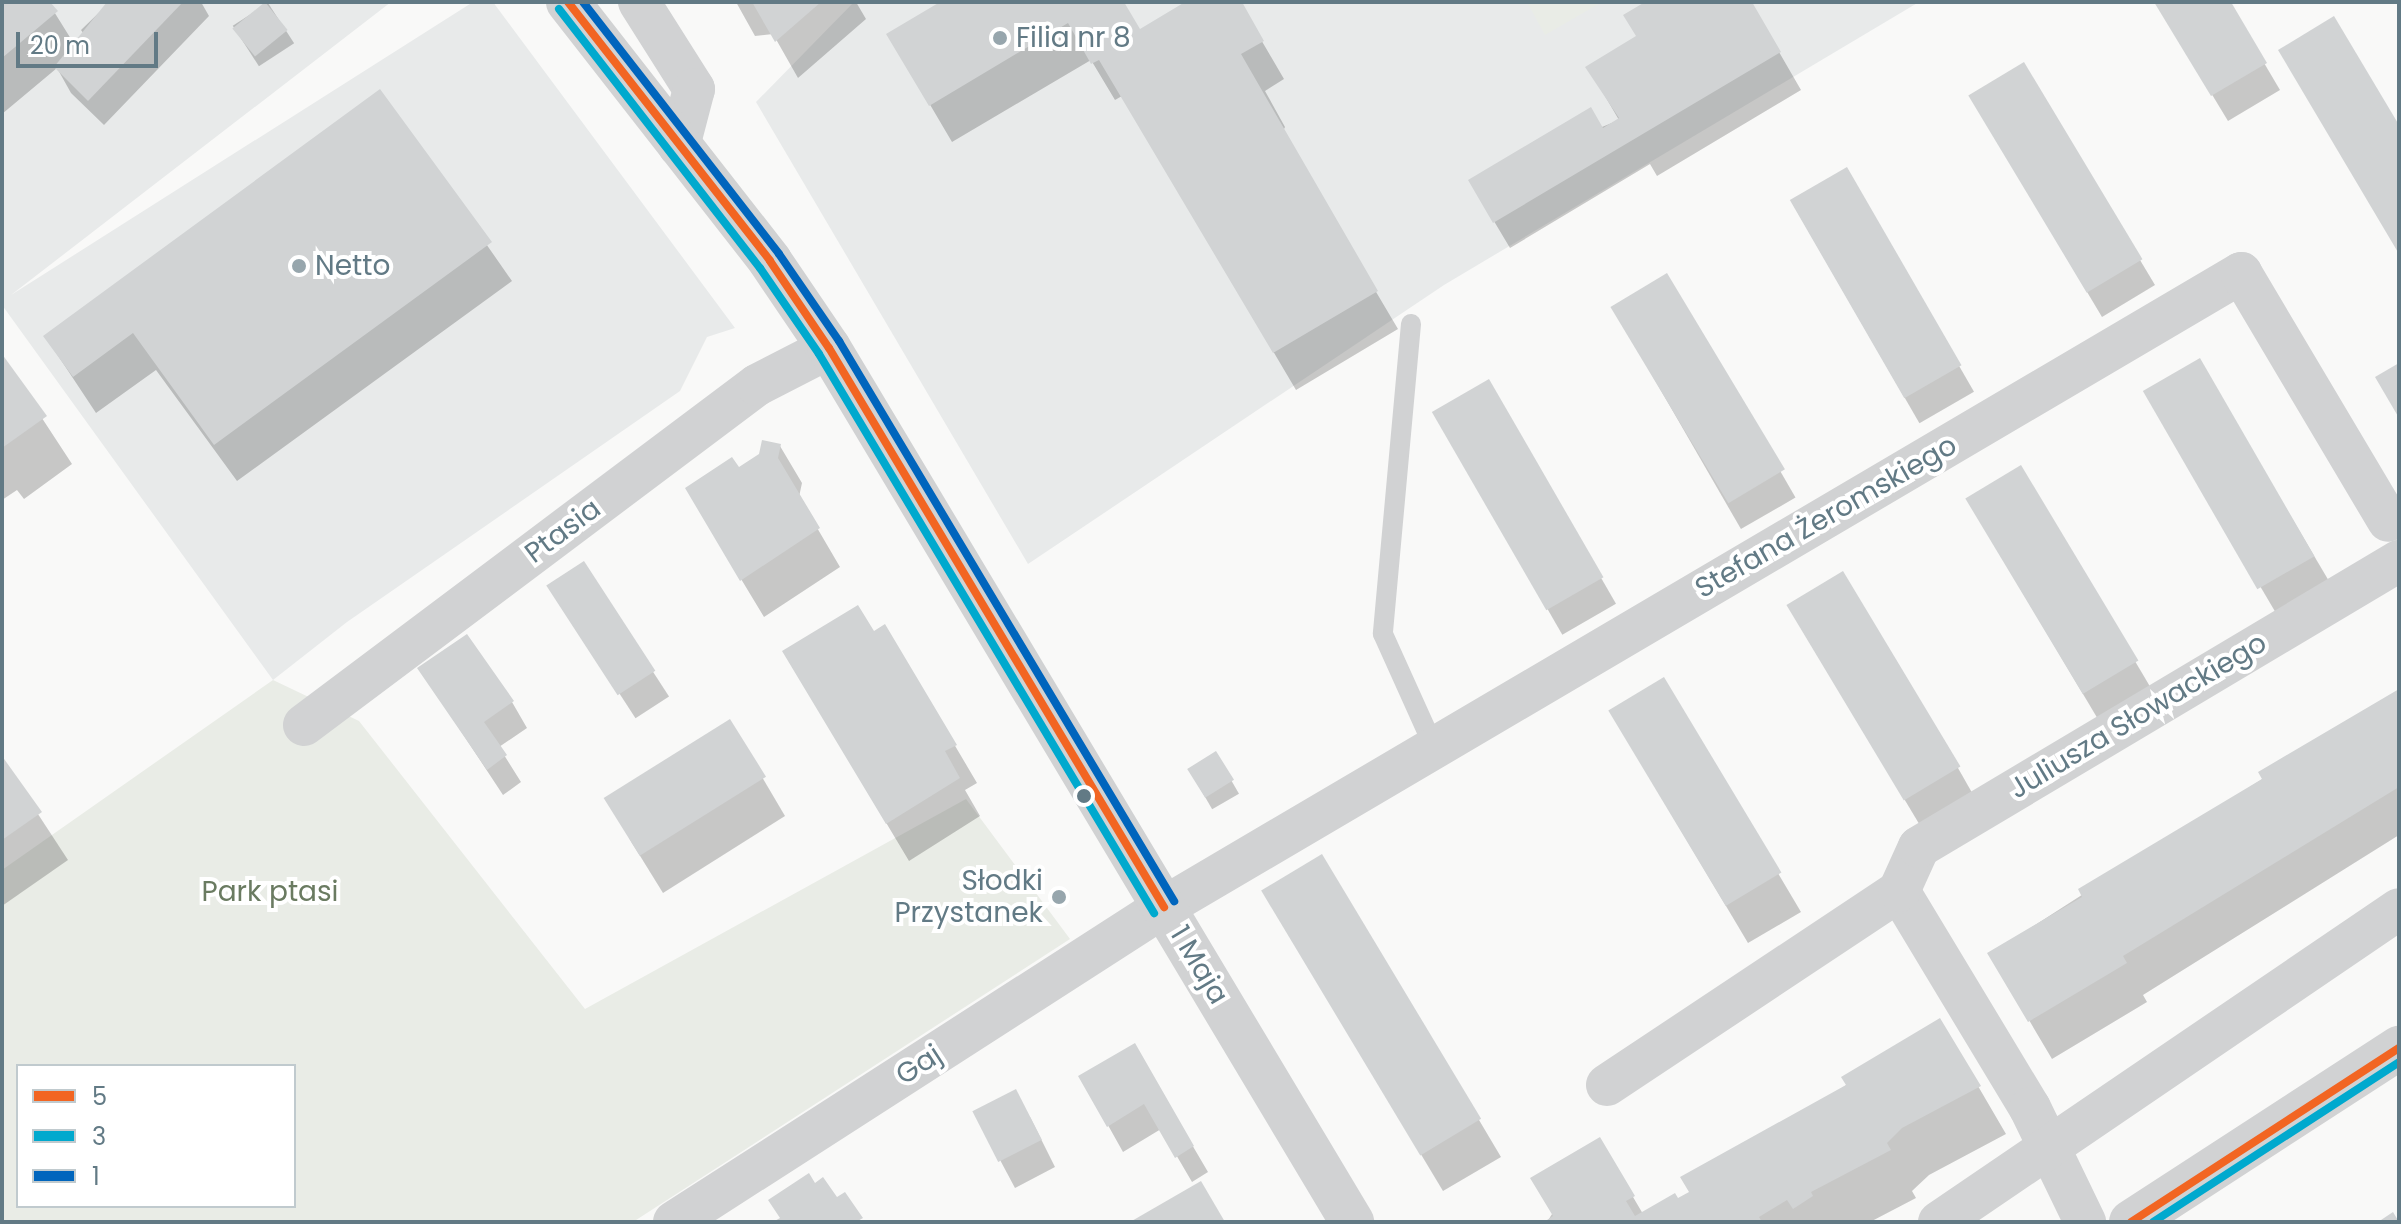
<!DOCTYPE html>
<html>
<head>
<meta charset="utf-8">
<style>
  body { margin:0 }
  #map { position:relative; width:2401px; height:1224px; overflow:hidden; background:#f9f9f8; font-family:Poppins,sans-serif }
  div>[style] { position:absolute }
  .built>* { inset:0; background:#e8eaea }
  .green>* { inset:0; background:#e9ece6 }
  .shadow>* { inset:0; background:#0003; transform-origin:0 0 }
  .building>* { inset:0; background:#d1d3d4; transform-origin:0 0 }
  .service>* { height:20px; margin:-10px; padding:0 10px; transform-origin:10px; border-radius:10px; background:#d1d2d3 }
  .minor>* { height:42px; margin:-21px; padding:0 21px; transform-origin:21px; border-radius:21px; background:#d1d2d3 }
  .tertiary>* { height:44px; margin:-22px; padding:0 22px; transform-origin:22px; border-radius:22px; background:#d1d2d3 }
  .bus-1>* { height:8px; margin:-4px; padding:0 4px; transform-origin:4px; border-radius:4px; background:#f26522 }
  .bus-2>* { height:8px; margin:-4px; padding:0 4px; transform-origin:4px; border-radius:4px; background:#00a9ce }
  .bus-3>* { height:8px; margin:-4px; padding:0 4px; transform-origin:4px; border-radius:4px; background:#0065bd }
  .dots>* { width:22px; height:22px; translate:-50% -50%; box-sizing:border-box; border:4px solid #fff; border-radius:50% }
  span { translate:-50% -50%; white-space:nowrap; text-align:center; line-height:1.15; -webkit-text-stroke:8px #fff; paint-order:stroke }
  .poi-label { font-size:28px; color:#627a85 }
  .left { translate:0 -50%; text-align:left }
  .right { translate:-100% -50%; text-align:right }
  .street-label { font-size:28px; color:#627a85 }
  .park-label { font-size:28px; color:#6a7b61 }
  .frame { position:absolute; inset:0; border:4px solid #627a85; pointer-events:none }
  .legend { position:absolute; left:16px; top:1064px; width:280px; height:144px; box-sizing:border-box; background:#fff; border:2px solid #c0cace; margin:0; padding:10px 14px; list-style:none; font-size:24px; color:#627a85 }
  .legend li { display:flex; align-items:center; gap:16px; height:40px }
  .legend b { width:40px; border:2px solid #c0cace }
  .scale { position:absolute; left:16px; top:32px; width:142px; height:36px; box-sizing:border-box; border:4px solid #627a85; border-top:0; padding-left:10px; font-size:24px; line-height:28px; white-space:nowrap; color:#627a85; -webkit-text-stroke:6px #fff; paint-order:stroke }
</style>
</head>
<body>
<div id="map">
  <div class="built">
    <i style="clip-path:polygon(2px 2px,391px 2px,11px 295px,473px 2px,493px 2px,735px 328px,707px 337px,680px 391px,347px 622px,273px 680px,2px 305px)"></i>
    <i style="clip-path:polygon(854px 2px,1919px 2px,1444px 285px,1028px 564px,756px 102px)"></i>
  </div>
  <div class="green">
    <i style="clip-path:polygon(1527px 2px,1602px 2px,1545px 35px)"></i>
    <i style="clip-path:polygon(evenodd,273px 680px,359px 721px,585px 1009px,966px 799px,1070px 939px,633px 1222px,2px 1222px,2px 870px,273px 680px,18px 1066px,294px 1066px,294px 1206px,18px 1206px,18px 1066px)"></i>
  </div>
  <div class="shadow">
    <i style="clip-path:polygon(2px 2px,48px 2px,76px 47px,86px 37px,81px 30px,110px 2px,201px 2px,209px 16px,104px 125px,71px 93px,57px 68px,2px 114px)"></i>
    <i style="clip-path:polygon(736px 2px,856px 2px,866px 19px,798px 78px,773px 34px,755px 36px)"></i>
    <i style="clip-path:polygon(944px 2px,1121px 2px,1139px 32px,1189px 2px,1239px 2px,1284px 79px,1265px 91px,1285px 127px,1282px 133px,1398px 329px,1296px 390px,1122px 96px,1115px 100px,1091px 60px,952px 142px,889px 35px)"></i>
    <i style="clip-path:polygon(1649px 2px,1750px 2px,1801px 90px,1657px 176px,1650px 164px,1510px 248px,1470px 181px,1619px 120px,1588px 67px,1639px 37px)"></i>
    <i style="clip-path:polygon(2156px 2px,2228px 2px,2280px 90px,2228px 121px)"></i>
    <i style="left:268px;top:3px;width:48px;height:42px;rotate:57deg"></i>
    <i style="clip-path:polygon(380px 92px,512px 281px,237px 481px,156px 370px,96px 413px,45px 336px)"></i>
    <i style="clip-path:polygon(1970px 96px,2140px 260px,2155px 285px,2102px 317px)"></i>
    <i style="left:1846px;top:170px;width:256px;height:63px;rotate:60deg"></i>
    <i style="left:1667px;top:275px;width:257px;height:63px;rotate:60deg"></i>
    <i style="clip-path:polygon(2px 357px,72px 464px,24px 499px,17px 490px,2px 500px)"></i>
    <i style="clip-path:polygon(2199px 361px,2336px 593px,2283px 625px,2168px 430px)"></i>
    <i style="left:1488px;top:382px;width:256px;height:62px;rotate:60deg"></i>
    <i style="clip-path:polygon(780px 446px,802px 483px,799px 497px,840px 567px,764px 617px,709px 526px,739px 470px)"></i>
    <i style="clip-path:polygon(2020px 467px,2158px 700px,2105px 731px,1989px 536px)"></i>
    <i style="left:583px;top:564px;width:158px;height:40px;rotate:57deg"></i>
    <i style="clip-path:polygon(885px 627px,977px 783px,965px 790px,980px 816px,909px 861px,806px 689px)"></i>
    <i style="clip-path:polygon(1810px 642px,1958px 768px,1979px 805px,1927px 837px)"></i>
    <i style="clip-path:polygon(420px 669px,512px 702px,527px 728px,499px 747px,521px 782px,503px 795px)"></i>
    <i style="clip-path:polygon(1663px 679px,1801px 912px,1748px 943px,1632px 748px)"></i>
    <i style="clip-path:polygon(2399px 691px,2399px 835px,2143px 995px,2147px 1002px,2052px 1059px,1990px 954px)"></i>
    <i style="clip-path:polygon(729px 721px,785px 816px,663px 893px,629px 838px)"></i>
    <i style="left:1216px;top:754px;width:46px;height:31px;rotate:60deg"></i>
    <i style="clip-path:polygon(2px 759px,68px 860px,2px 906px)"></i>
    <i style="clip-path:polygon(1285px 928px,1479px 1120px,1501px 1157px,1443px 1191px)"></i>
    <i style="clip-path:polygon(1940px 1021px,2006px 1134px,1929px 1175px,1912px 1191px,1916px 1198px,1870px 1222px,1547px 1222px,1599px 1139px,1643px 1214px,1677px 1201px)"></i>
    <i style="clip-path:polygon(1134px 1046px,1208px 1172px,1192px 1182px,1161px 1129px,1123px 1152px,1081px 1077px)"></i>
    <i style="clip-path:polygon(975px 1113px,1030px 1117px,1055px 1167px,1015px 1188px)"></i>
  </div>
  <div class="building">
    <i style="clip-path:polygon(2px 2px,50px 2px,58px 11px,2px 58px)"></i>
    <i style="clip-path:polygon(107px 2px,183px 2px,88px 101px,54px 67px)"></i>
    <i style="left:265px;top:2px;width:36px;height:42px;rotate:51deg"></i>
    <i style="clip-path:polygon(752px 2px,821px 2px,775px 42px)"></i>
    <i style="clip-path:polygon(940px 2px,1124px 2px,1140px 29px,1185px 2px,1242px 2px,1264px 41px,1241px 54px,1378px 291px,1273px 353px,1099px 60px,1091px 64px,1068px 23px,929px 106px,886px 34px)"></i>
    <i style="clip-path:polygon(1645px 2px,1752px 2px,1781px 52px,1493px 223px,1468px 180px,1591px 107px,1603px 128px,1619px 118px,1585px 67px,1636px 36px,1623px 15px)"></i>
    <i style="clip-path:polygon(2154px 2px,2231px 2px,2267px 63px,2211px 96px)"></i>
    <i style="clip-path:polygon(2334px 16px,2399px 125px,2399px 254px,2278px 50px)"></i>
    <i style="left:2024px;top:62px;width:230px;height:65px;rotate:59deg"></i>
    <i style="clip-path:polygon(380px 89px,492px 242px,214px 445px,133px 333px,73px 377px,43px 336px)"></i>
    <i style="left:1847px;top:167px;width:229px;height:66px;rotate:60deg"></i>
    <i style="left:1667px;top:273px;width:229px;height:66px;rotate:59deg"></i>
    <i style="clip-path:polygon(2px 354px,47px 416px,2px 448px)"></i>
    <i style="left:2200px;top:358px;width:229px;height:66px;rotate:60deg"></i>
    <i style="clip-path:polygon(2399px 363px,2399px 418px,2375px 377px)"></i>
    <i style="left:1489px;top:379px;width:229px;height:66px;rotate:60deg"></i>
    <i style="clip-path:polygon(762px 440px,781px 444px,778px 458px,820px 528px,740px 581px,685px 488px,732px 457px,739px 467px,759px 454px)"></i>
    <i style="left:2021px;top:465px;width:228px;height:65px;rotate:59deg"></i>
    <i style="left:584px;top:561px;width:131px;height:45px;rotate:57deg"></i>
    <i style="left:1843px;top:571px;width:228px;height:66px;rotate:59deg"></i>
    <i style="clip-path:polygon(858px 605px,874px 631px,885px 624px,957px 745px,945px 751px,960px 778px,886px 824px,782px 651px)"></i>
    <i style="clip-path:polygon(467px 634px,514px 701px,484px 722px,507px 755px,487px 770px,417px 668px)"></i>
    <i style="left:1664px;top:677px;width:228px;height:65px;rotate:59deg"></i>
    <i style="clip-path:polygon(2399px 689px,2399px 787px,2123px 956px,2127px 963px,2028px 1022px,1987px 953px,2082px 897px,2078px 889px,2262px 779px,2258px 772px)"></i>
    <i style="left:730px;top:719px;width:68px;height:149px;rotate:58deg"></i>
    <i style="left:1216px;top:751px;width:34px;height:34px;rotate:58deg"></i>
    <i style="clip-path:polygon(2px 756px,42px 812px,2px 840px)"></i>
    <i style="left:1322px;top:854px;width:309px;height:71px;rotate:59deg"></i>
    <i style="clip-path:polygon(1940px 1018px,1981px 1086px,1902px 1128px,1887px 1143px,1891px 1150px,1811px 1192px,1813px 1196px,1793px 1209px,1787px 1200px,1759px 1217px,1762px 1222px,1544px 1222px,1553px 1216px,1530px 1178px,1600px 1137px,1635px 1196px,1626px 1201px,1635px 1216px,1675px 1193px,1678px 1198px,1689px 1192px,1680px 1177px,1846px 1085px,1841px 1077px)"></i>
    <i style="clip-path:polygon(1135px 1043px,1194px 1146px,1175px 1158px,1144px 1104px,1107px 1127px,1078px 1076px)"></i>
    <i style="left:1016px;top:1089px;width:57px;height:49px;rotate:63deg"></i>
    <i style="clip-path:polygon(809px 1173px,815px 1183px,823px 1177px,837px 1197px,845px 1192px,863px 1218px,856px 1222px,773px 1222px,780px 1218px,768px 1200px)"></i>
    <i style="clip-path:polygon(1201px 1181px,1225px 1222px,1130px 1222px)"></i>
    <i style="clip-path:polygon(2393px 1212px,2399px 1222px,2378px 1222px)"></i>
  </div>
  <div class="service">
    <i style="left:1411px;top:324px;width:311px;rotate:95.2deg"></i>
    <i style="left:1383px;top:634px;width:124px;rotate:65.7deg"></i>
  </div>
  <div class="minor">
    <i style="left:639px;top:2px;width:103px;rotate:57.7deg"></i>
    <i style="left:694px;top:89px;width:59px;rotate:104.7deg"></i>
    <i style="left:304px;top:725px;width:566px;rotate:-36.89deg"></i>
    <i style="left:757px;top:385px;width:81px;rotate:-27.2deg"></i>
    <i style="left:1899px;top:891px;width:253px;rotate:58.9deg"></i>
    <i style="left:2030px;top:1108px;width:127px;rotate:64.2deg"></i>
    <i style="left:1607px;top:1085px;width:351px;rotate:-33.6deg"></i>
    <i style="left:1899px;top:891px;width:48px;rotate:-65.6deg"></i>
    <i style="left:1919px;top:847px;width:559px;rotate:-30.79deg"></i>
    <i style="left:674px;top:1222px;width:583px;rotate:-32.74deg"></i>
    <i style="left:1164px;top:907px;width:1250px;rotate:-30.48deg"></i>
    <i style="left:2241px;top:273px;width:288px;rotate:59.3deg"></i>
    <i style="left:1939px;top:1222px;width:556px;rotate:-34.23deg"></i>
  </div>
  <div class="tertiary">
    <i style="left:568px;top:2px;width:328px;rotate:52deg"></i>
    <i style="left:770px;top:261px;width:105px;rotate:55.9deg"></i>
    <i style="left:829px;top:348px;width:1019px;rotate:59.1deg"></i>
    <i style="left:2131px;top:1222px;width:320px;rotate:-33deg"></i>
  </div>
  <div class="bus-1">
    <i style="left:568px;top:2px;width:328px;rotate:52deg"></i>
    <i style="left:770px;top:261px;width:105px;rotate:55.9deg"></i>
    <i style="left:829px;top:348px;width:652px;rotate:59.07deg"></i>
    <i style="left:2131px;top:1222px;width:320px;rotate:-33deg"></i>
  </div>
  <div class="bus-2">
    <i style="left:559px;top:9px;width:328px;rotate:52.2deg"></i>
    <i style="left:760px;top:268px;width:104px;rotate:55.5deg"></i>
    <i style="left:819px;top:354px;width:652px;rotate:59.07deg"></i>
    <i style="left:2153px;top:1222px;width:293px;rotate:-33deg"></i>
  </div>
  <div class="bus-3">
    <i style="left:583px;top:2px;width:319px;rotate:52.1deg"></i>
    <i style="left:779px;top:254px;width:106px;rotate:55.4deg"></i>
    <i style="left:839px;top:341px;width:653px;rotate:59.11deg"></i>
  </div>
  <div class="dots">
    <i style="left:1000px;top:38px;background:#97a6ad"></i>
    <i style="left:299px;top:266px;background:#97a6ad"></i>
    <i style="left:1084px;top:796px;background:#627a85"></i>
    <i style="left:1059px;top:897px;background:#97a6ad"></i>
  </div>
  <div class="poi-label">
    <span class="left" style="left:1016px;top:38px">Filia nr 8</span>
    <span class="left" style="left:315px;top:266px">Netto</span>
    <span class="right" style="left:1043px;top:897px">Słodki<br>Przystanek</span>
  </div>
  <div class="street-label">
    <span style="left:1826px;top:517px;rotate:-30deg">Stefana Żeromskiego</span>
    <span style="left:563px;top:531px;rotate:-37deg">Ptasia</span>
    <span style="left:2138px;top:716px;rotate:-31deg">Juliusza Słowackiego</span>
    <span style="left:1199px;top:965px;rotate:59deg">1 Maja</span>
    <span style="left:919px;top:1065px;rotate:-33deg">Gaj</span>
  </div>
  <div class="park-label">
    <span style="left:270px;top:892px">Park ptasi</span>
  </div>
  <div class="frame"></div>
  <ul class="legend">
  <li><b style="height:10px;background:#f26522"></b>5</li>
  <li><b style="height:10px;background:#00a9ce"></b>3</li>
  <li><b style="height:10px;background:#0065bd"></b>1</li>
  </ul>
  <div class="scale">20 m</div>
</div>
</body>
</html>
